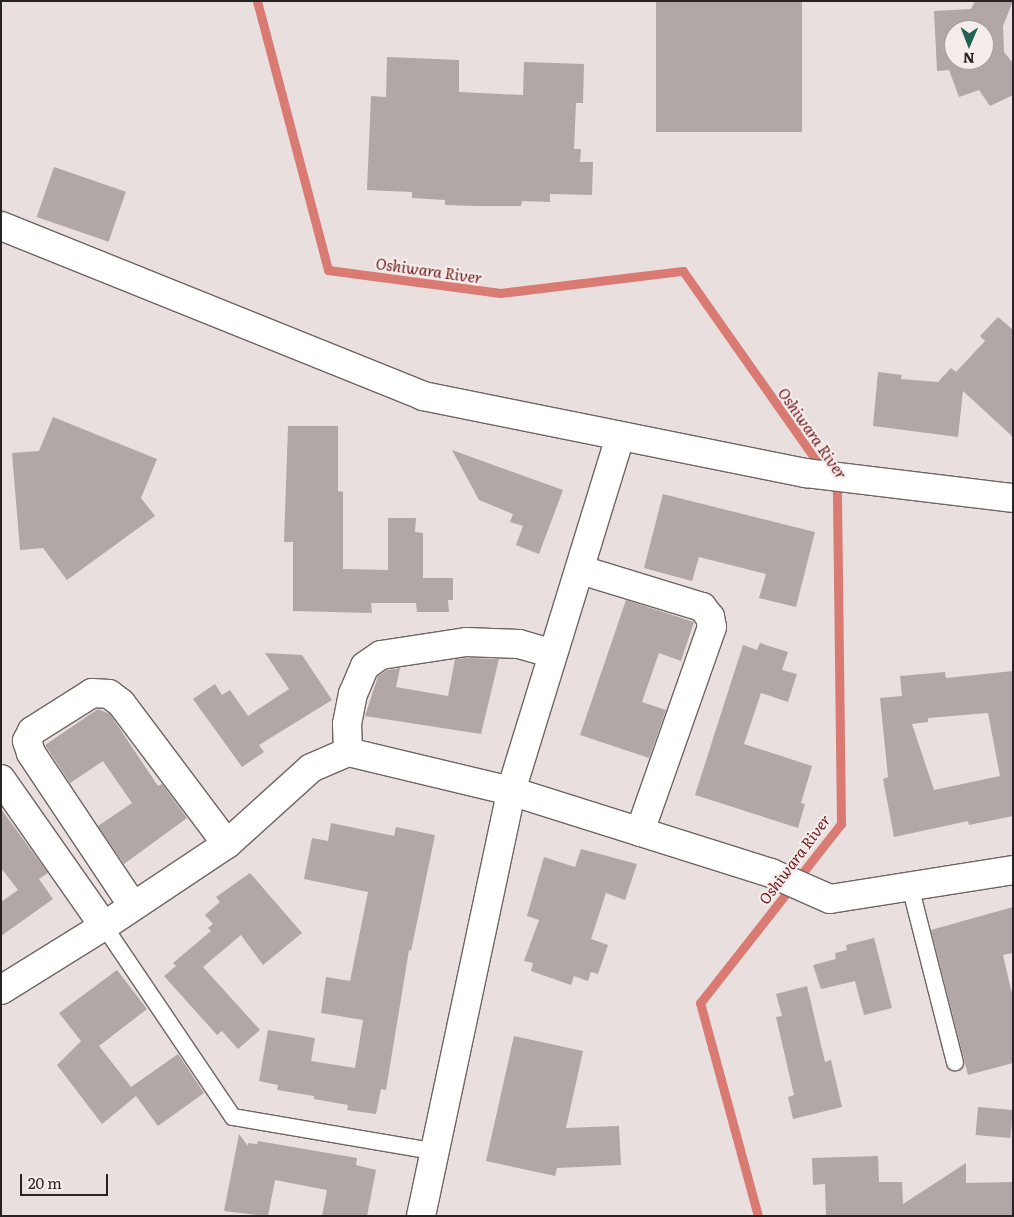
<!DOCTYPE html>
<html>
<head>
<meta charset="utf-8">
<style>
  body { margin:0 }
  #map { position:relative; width:1014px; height:1217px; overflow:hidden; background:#e8dfde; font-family:Literata,serif }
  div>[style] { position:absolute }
  .stream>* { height:9px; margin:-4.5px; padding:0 4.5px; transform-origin:4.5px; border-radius:4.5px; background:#d97a73 }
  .building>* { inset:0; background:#b0a7a6; transform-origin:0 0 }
  .roads { filter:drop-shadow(1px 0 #6e6564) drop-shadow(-1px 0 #6e6564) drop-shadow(0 1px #6e6564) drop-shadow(0 -1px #6e6564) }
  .service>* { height:16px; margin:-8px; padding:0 8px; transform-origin:8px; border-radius:8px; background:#fff }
  .minor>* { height:28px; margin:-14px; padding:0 14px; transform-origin:14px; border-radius:14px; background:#fff }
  span { translate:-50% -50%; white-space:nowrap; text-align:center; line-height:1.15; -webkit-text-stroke:4.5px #f6eceb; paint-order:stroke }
  .water-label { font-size:15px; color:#6a1416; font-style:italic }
  .frame { position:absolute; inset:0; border:2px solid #262322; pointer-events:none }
  .north { position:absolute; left:944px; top:20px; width:50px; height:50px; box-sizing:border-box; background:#f6eceb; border:1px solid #a39c9b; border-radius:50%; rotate:181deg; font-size:14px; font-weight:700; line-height:20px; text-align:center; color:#262322 }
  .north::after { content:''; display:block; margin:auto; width:18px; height:22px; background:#1f6354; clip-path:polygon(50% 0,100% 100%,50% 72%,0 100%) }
  .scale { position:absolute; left:20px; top:1174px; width:88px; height:22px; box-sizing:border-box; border:2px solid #262322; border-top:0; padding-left:6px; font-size:15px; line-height:18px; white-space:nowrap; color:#262322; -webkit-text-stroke:4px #f6eceb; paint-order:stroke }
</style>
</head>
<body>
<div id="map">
  <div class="stream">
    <i style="left:257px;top:1px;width:278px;rotate:75.2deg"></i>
    <i style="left:328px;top:270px;width:174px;rotate:7.6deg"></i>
    <i style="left:500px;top:293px;width:184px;rotate:-6.9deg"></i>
    <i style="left:683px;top:271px;width:242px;rotate:54.9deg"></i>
    <i style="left:758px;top:1216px;width:221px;rotate:-105.2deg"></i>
    <i style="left:700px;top:1003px;width:228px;rotate:-51.8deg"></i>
    <i style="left:841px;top:824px;width:334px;rotate:-90.7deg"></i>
    <i style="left:837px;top:490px;width:10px;rotate:-127deg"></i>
  </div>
  <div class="building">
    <i style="left:656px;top:1px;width:146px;height:131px"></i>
    <i style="clip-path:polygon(evenodd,975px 1px,1013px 1px,1003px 26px,1004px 52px,1013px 63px,1013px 95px,990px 106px,979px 90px,959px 97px,949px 70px,937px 71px,934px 11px,971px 9px,975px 1px,954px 30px,984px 30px,984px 60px,954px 60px,954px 30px)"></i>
    <i style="clip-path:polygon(387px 57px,459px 60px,459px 92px,523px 95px,524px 62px,584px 64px,583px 103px,576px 103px,574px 149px,581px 149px,580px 162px,593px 162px,592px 195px,550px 194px,550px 202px,522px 201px,521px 206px,474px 206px,445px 205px,445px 200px,412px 198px,412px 192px,367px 190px,371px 96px,386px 97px)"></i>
    <i style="left:54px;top:167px;width:76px;height:53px;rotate:19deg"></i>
    <i style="clip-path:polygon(998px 317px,1013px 330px,1013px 437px,963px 391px,958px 437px,873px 426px,878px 372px,902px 375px,901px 379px,938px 382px,951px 368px,956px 372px,985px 341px,980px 336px)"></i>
    <i style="clip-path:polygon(53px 417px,157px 459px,141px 498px,155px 516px,67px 580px,43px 548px,20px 550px,12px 453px,39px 451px)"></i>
    <i style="clip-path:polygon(288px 426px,338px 426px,338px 491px,343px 492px,343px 569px,388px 570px,388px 518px,416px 518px,415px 532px,423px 533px,423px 578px,453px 578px,453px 600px,448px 600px,449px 612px,417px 612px,416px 603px,371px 603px,372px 613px,293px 611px,293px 542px,284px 542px)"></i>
    <i style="clip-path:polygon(452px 450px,563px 490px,539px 554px,516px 545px,523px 526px,510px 522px,513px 514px,479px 500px)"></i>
    <i style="clip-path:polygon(663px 494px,815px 532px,796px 607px,759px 598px,766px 574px,699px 557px,692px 581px,644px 568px)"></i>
    <i style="clip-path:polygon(626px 600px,694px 622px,681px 661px,659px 653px,642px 702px,666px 710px,649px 758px,580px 735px)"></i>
    <i style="clip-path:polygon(760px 643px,788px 652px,782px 670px,797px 674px,788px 702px,761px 693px,744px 744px,812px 766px,801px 803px,805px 804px,798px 828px,695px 795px,743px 645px,757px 650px)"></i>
    <i style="clip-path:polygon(265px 653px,302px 655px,332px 700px,259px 745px,264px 752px,242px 767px,193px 699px,215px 684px,222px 695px,230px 690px,248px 716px,289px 689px)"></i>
    <i style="clip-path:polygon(467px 658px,499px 659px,481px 734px,365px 716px,378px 676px,387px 670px,400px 668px,396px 687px,448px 696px,455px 659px)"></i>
    <i style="clip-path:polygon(evenodd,1013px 671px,1013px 816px,969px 825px,968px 821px,894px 837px,883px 779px,888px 777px,880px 698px,902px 696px,900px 676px,945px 672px,946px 678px,1013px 671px,988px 713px,1000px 776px,934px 790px,912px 724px,928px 722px,928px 718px,988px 713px)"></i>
    <i style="clip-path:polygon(98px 709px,110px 714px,158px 786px,162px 784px,187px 818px,124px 864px,98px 826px,132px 803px,103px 761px,70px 783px,45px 745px)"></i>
    <i style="clip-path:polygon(1px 809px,48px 873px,39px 879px,53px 899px,1px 936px,1px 902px,18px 890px,1px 868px)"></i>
    <i style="clip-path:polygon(331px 823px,394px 836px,396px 827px,435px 835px,411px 951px,409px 950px,386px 1090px,381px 1089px,376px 1114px,347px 1110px,348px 1105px,314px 1099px,314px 1096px,277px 1090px,278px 1085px,259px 1081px,268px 1030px,315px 1038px,311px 1061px,355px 1068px,363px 1020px,321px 1013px,326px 977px,350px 981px,368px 892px,304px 879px,312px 838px,328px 841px)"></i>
    <i style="clip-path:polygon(581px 849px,637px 864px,625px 900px,606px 893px,591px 939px,608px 945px,598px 974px,591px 972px,588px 981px,574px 976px,571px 985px,531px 971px,533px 963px,524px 961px,539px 920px,527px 916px,544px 857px,575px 867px)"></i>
    <i style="clip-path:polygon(250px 873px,302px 933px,263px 965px,241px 935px,203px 967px,260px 1030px,238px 1049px,222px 1031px,217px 1035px,164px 976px,176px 966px,173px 963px,211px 931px,208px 928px,213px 924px,205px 915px,220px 902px,216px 897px)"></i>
    <i style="clip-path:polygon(1013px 907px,1013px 953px,1003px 955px,1013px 998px,1013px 1063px,968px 1075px,931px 930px)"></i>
    <i style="clip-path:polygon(874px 938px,892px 1008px,864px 1015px,855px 981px,821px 989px,813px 965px,836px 959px,835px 953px,847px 950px,846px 945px)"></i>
    <i style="clip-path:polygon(117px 970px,147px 1009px,99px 1046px,131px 1087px,178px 1054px,204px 1093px,158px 1126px,136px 1096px,102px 1124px,57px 1065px,81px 1041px,59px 1013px)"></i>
    <i style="clip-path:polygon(807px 986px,825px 1062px,831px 1060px,842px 1107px,793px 1119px,788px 1097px,794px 1095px,776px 1017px,782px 1016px,776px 994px)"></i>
    <i style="clip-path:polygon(514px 1036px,583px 1051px,566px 1128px,619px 1126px,621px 1165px,557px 1168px,555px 1176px,486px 1161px)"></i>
    <i style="left:978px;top:1107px;width:35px;height:28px;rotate:5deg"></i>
    <i style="clip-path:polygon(239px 1134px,248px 1146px,248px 1143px,257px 1144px,258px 1141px,357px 1158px,356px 1165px,376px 1170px,367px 1216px,322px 1216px,327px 1190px,275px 1180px,268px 1216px,224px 1211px)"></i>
    <i style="clip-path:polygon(878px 1156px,879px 1182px,902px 1182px,903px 1204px,966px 1163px,966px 1183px,1013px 1182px,1013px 1216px,826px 1216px,825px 1184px,813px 1185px,812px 1158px)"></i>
  </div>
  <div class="roads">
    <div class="service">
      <i style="left:910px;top:886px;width:182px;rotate:75.7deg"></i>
      <i style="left:104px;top:926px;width:230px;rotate:56deg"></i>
      <i style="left:233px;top:1117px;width:202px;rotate:9.7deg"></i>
    </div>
    <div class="minor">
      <i style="left:1px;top:226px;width:455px;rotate:21.9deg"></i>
      <i style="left:423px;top:396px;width:391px;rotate:11.4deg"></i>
      <i style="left:806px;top:473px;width:209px;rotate:6.9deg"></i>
      <i style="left:581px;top:570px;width:127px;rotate:17deg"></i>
      <i style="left:702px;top:607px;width:13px;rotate:51deg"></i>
      <i style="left:710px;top:617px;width:10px;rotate:79deg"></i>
      <i style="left:712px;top:627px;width:217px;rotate:109.4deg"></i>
      <i style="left:348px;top:752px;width:28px;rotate:-92deg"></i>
      <i style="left:347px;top:724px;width:31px;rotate:-79deg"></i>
      <i style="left:353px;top:694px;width:30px;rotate:-67deg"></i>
      <i style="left:365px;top:666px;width:19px;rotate:-35deg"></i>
      <i style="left:381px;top:655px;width:86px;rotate:-8.7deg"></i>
      <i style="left:466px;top:642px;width:53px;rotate:2.2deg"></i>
      <i style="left:519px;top:644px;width:35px;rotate:16deg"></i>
      <i style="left:1px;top:779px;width:179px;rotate:55deg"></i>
      <i style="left:133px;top:906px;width:184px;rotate:-123.7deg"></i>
      <i style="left:31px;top:753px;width:13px;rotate:-108deg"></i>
      <i style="left:27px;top:741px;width:11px;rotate:-63deg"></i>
      <i style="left:32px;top:731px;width:71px;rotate:-32.3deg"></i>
      <i style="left:92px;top:693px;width:17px;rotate:3deg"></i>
      <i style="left:109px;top:694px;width:15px;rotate:37deg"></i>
      <i style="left:121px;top:703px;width:176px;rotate:53.1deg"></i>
      <i style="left:1px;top:990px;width:121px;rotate:-31.9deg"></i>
      <i style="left:104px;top:926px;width:148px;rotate:-33.7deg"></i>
      <i style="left:227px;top:844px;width:113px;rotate:-42.1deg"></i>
      <i style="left:311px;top:768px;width:40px;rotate:-23.4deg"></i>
      <i style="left:348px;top:752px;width:168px;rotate:13.5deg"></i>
      <i style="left:511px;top:791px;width:273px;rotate:17.5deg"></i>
      <i style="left:771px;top:873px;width:64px;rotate:23.8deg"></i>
      <i style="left:830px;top:899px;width:185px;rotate:-9deg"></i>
      <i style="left:421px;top:1216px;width:434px;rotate:-78deg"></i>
      <i style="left:511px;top:791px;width:371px;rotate:-72.9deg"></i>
    </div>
  </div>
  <div class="water-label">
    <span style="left:429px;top:270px;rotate:8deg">Oshiwara River</span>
    <span style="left:813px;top:433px;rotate:55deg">Oshiwara River</span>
    <span style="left:794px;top:859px;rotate:-53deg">Oshiwara River</span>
  </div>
  <div class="frame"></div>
  <div class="north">N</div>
  <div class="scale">20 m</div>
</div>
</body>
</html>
